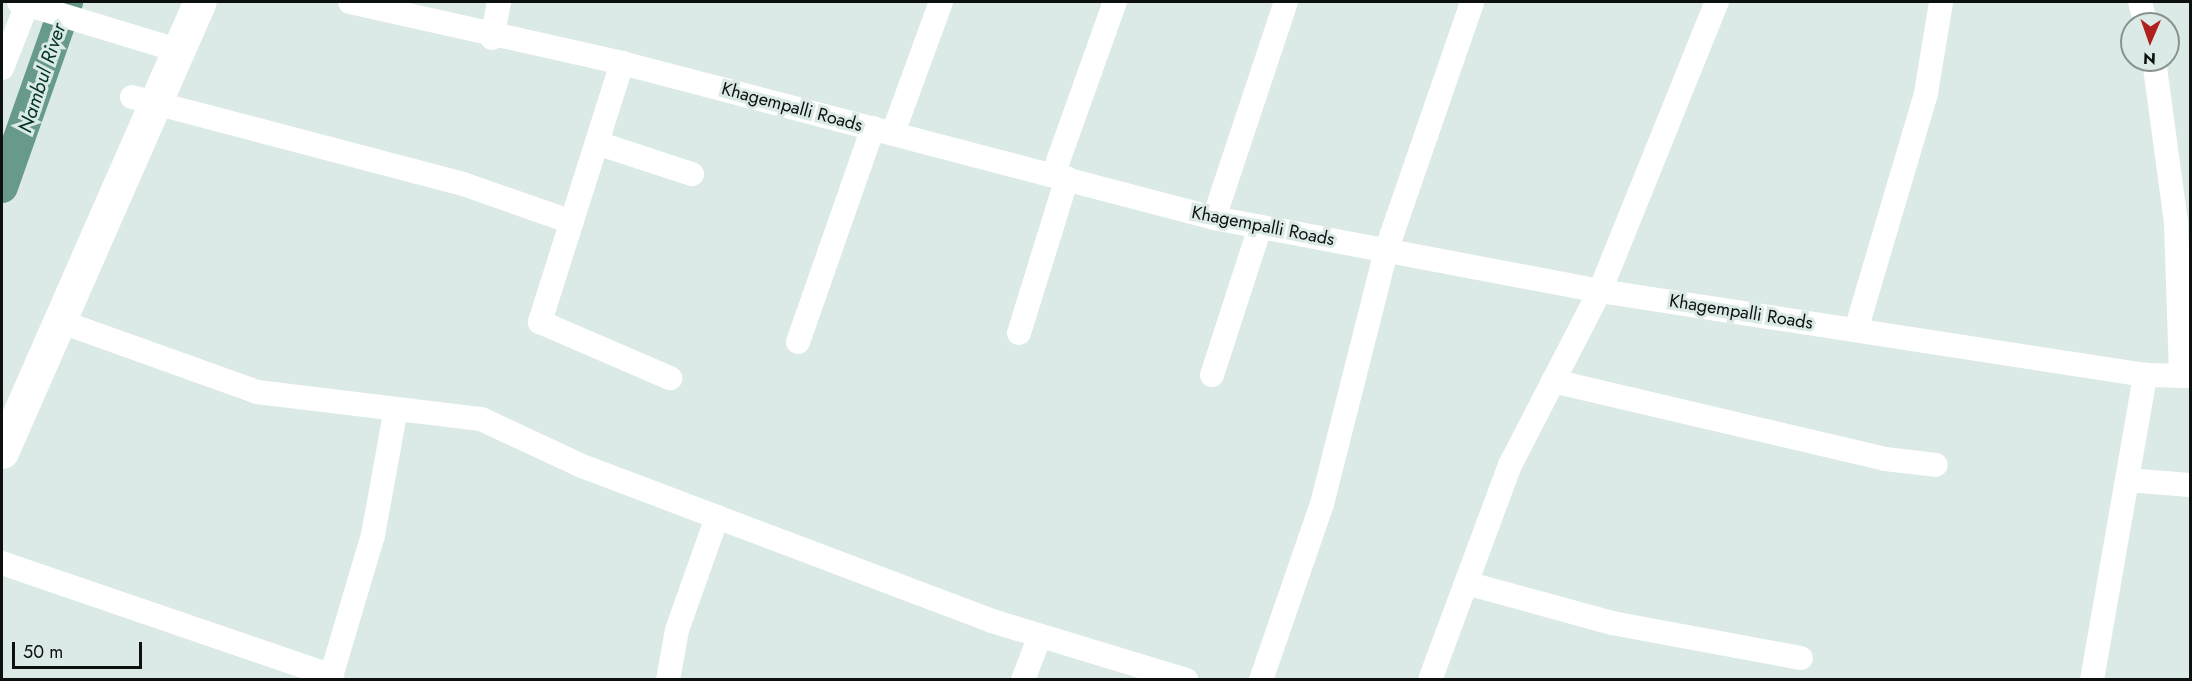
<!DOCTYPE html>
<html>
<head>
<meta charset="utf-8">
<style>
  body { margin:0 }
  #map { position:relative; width:2192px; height:681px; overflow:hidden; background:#dbeae6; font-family:Jost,sans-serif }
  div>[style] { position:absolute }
  .river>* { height:32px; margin:-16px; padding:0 16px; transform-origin:16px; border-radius:16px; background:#67998d }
  .minor>* { height:24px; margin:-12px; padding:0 12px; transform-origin:12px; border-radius:12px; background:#fff }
  .highway>* { height:33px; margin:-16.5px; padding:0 16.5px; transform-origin:16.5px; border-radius:16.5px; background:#fff }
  span { translate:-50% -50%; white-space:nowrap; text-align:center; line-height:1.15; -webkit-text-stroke:6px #dbeae6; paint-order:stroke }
  .street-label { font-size:18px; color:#0c1110 }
  .water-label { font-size:20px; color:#003229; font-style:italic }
  .frame { position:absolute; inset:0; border:3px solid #0c1110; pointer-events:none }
  .north { position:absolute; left:2120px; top:12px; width:60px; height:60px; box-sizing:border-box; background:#dbeae6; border:2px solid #889390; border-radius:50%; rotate:182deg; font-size:16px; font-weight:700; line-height:24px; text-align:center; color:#0c1110 }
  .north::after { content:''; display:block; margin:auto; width:21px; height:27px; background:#b0201d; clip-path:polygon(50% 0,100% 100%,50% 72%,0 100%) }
  .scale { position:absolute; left:12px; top:642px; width:130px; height:27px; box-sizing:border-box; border:3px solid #0c1110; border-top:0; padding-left:8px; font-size:18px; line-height:21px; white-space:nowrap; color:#0c1110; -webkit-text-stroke:4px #dbeae6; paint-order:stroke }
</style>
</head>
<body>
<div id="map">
  <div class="river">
    <i style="left:2px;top:187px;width:196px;rotate:-70.6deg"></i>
  </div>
  <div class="minor">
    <i style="left:19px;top:2px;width:165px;rotate:16.9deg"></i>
    <i style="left:350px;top:2px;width:279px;rotate:12.6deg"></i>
    <i style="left:622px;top:63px;width:612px;rotate:14.67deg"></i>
    <i style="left:1214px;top:218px;width:393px;rotate:10.7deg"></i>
    <i style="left:1600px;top:291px;width:551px;rotate:8.76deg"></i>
    <i style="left:2145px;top:375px;width:45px;rotate:1.3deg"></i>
    <i style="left:2140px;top:2px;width:23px;rotate:75deg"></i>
    <i style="left:492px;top:38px;width:37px;rotate:-79deg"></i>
    <i style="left:2154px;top:60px;width:164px;rotate:82.3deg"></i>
    <i style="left:2176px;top:223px;width:153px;rotate:88.1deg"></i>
    <i style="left:622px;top:63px;width:272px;rotate:107.6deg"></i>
    <i style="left:540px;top:322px;width:142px;rotate:23.3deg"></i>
    <i style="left:2px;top:68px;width:71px;rotate:-68.5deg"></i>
    <i style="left:132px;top:97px;width:342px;rotate:14.7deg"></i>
    <i style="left:463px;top:184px;width:115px;rotate:19.2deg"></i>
    <i style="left:893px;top:133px;width:140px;rotate:-69.9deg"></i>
    <i style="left:597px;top:143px;width:100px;rotate:18.1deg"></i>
    <i style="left:1053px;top:175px;width:184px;rotate:-70.3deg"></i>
    <i style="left:1214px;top:218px;width:228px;rotate:-71.6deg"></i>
    <i style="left:59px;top:321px;width:210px;rotate:19.7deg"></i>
    <i style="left:257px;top:392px;width:226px;rotate:6.9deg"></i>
    <i style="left:481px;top:419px;width:111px;rotate:25deg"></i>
    <i style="left:582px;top:466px;width:438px;rotate:20.7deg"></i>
    <i style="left:992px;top:621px;width:203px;rotate:16.9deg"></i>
    <i style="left:1856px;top:330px;width:247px;rotate:-73.5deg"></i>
    <i style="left:1926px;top:93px;width:92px;rotate:-80.6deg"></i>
    <i style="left:1019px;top:333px;width:162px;rotate:-72.8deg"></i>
    <i style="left:798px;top:342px;width:227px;rotate:-70.7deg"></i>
    <i style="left:1212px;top:375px;width:156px;rotate:-72deg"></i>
    <i style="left:1553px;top:381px;width:341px;rotate:13.2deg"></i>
    <i style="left:1885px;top:459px;width:51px;rotate:6.7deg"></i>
    <i style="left:2127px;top:480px;width:63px;rotate:4.5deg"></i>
    <i style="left:2px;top:563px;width:349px;rotate:18.9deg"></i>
    <i style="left:1466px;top:583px;width:151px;rotate:15.3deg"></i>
    <i style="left:1612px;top:623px;width:192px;rotate:10.5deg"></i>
    <i style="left:330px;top:680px;width:151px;rotate:-73.5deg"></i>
    <i style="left:373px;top:535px;width:128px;rotate:-79.7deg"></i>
    <i style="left:668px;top:680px;width:51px;rotate:-79.8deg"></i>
    <i style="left:677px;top:630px;width:120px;rotate:-70.5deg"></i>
    <i style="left:1023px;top:680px;width:47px;rotate:-68.9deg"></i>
    <i style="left:1261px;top:680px;width:186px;rotate:-70.9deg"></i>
    <i style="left:1322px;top:504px;width:261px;rotate:-75.8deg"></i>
    <i style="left:1386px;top:251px;width:263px;rotate:-70.9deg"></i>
    <i style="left:1430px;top:680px;width:229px;rotate:-69.6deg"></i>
    <i style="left:1510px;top:465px;width:196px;rotate:-62.7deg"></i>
    <i style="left:1600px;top:291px;width:312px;rotate:-68deg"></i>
    <i style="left:2092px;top:680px;width:310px;rotate:-80.1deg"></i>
  </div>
  <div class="highway">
    <i style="left:2px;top:452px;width:492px;rotate:-66.3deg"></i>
  </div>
  <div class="street-label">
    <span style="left:792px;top:107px;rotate:15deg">Khagempalli Roads</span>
    <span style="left:1263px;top:226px;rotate:11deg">Khagempalli Roads</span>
    <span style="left:1741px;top:312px;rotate:9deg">Khagempalli Roads</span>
  </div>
  <div class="water-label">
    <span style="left:42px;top:78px;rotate:-72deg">Nambul River</span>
  </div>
  <div class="frame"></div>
  <div class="north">N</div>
  <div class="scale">50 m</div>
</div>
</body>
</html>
